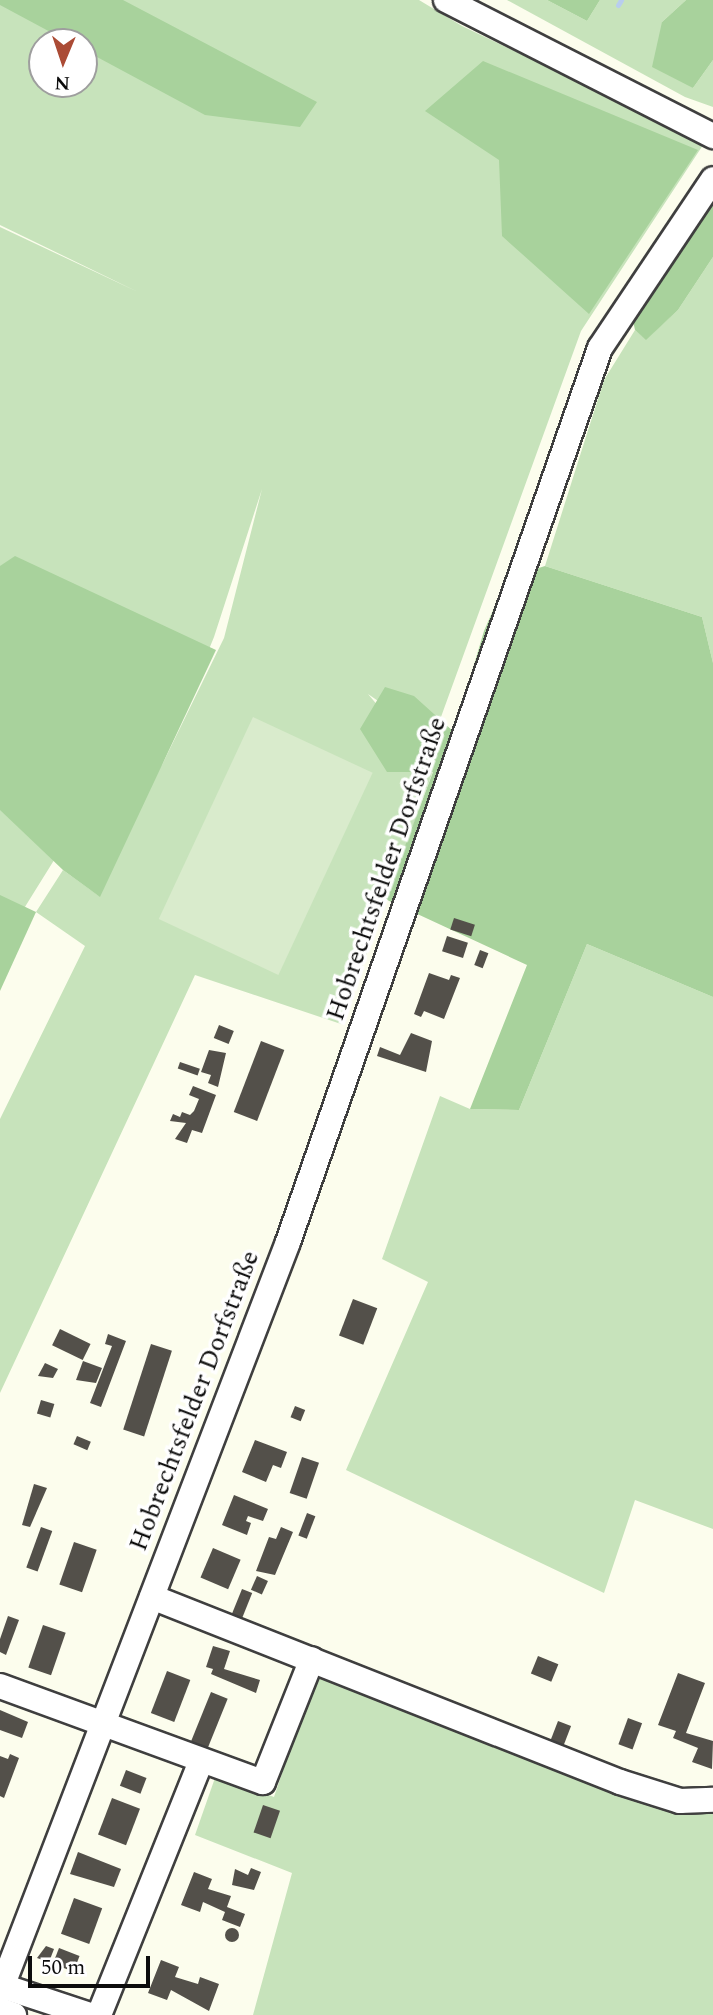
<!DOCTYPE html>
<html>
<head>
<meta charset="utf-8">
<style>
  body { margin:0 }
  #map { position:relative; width:713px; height:2015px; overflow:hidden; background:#fcfded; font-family:Spectral,serif }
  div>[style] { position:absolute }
  .green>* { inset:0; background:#c7e3bb }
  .forest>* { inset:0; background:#a8d29c }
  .pitch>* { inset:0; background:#d9ebcc; transform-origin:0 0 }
  .stream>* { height:5px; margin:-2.5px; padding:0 2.5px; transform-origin:2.5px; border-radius:2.5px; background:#b8cdee }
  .building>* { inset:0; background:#53504a; transform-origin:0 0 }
  .round { border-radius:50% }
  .roads { filter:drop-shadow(2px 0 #3f3f3f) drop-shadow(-2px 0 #3f3f3f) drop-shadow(0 2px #3f3f3f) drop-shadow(0 -2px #3f3f3f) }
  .minor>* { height:24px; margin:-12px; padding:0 12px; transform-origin:12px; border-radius:12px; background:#fff }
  span { translate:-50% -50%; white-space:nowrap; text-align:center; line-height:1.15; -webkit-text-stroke:7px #fff; paint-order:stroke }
  .street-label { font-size:26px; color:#0c0c0c }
  .north { position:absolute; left:28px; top:28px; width:70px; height:70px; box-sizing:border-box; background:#fff; border:2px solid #9e9e9e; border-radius:50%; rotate:182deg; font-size:19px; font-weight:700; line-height:28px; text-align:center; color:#0c0c0c }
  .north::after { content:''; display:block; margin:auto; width:24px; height:32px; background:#ab4b35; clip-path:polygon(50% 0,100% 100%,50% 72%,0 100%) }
  .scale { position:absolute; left:28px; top:1956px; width:122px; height:32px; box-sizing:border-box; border:4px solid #0c0c0c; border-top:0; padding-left:9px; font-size:21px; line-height:24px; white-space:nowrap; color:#0c0c0c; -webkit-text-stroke:5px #fff; paint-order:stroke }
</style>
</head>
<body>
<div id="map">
  <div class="green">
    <i style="clip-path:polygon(evenodd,0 0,419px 0,462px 26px,705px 142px,581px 331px,433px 739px,368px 694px,433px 771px,341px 1024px,195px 975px,0 1393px,0 1119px,85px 946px,36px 912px,63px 870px,99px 896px,56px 857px,0 947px,0 227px,138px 292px,0 225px,0 0,42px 42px,84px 42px,84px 84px,42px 84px,42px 42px,0 0,262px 489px,224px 638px,161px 767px,214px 637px,262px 489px)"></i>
    <i style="clip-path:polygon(507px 0,547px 0,587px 21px,600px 0,686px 0,662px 22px,693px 88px,713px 60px,713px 107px,685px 97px)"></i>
    <i style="clip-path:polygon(713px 257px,713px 663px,702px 617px,545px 566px,604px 380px,635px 330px,646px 339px,678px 310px)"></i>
    <i style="clip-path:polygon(587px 944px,713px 997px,713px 1529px,635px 1500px,604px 1593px,346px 1470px,428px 1282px,382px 1259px,440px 1096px,470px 1109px,519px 1110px)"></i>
    <i style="clip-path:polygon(316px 1673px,713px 1809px,713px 2015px,253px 2015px,292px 1873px,195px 1835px,216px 1775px,274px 1797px)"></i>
  </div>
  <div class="forest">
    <i style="clip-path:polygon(0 0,123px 0,317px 102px,300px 127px,205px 115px,84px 50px,84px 42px,69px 42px,0 5px)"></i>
    <i style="clip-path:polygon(547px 0,600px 0,587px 21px)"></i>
    <i style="clip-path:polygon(686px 0,713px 0,713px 60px,693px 88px,652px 67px,662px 22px)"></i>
    <i style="clip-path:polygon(483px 61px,698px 150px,589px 314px,502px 236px,499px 160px,425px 111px)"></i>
    <i style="clip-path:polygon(713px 200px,713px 257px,678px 310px,646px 340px,635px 330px,632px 316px)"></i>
    <i style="clip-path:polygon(15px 556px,216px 650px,100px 897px,63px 870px,0 810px,0 566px)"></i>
    <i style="clip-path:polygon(545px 566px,702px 617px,713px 663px,713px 997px,587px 944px,519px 1110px,470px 1109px,527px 965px,385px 899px,433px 772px,387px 772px,360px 729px,385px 687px,414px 696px,454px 732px,484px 631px,507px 578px)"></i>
    <i style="clip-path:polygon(0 895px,36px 912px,0 991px)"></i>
  </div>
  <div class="pitch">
    <i style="left:253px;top:717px;width:132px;height:223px;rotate:25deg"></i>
  </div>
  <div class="stream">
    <i style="left:618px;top:5px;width:6px;rotate:-59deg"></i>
  </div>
  <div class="building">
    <i style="left:454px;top:918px;width:22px;height:12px;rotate:18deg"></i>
    <i style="left:447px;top:936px;width:22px;height:16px;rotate:18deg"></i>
    <i style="left:480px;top:950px;width:9px;height:16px;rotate:21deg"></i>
    <i style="clip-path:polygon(429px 973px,449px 980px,451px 975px,460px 978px,444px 1019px,424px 1011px,421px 1017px,414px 1014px)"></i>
    <i style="left:219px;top:1025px;width:16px;height:14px;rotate:22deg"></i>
    <i style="clip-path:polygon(411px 1033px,432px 1041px,426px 1072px,377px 1056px,380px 1047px,400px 1055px)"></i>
    <i style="left:261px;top:1041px;width:25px;height:76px;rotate:21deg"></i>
    <i style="clip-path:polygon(209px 1050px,226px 1053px,218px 1087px,208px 1083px,211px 1075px,201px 1072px)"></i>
    <i style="left:180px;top:1062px;width:21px;height:7px;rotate:19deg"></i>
    <i style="clip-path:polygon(193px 1086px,216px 1095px,202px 1133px,192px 1130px,187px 1143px,175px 1139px,186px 1123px,170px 1121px,173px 1114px,180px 1117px,182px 1112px,190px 1115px,194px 1111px,199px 1099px,189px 1095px)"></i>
    <i style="left:353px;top:1299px;width:26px;height:39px;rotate:21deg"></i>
    <i style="left:60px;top:1329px;width:34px;height:18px;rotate:26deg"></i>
    <i style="clip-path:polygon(108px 1334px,126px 1341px,101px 1407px,90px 1403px,112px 1346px,105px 1344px)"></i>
    <i style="left:151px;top:1344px;width:22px;height:90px;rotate:18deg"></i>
    <i style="clip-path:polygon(83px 1361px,102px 1368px,96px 1383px,76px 1380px)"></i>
    <i style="clip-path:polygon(45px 1363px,58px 1369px,53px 1378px,38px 1376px)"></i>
    <i style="left:41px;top:1400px;width:14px;height:14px;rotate:17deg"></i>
    <i style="left:295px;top:1406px;width:11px;height:12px;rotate:22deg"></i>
    <i style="left:77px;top:1436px;width:15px;height:9px;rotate:23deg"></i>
    <i style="clip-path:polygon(255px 1440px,287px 1452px,281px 1468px,273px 1465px,266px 1482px,242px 1472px)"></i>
    <i style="left:302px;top:1457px;width:18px;height:38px;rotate:19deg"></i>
    <i style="clip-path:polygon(34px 1484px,47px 1488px,30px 1527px,22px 1525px)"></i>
    <i style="clip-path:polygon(234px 1495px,268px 1509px,263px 1521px,248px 1516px,246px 1521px,251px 1523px,247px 1535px,222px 1525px)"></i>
    <i style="left:307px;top:1513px;width:9px;height:24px;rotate:21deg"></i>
    <i style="left:41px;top:1527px;width:12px;height:43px;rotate:20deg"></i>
    <i style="clip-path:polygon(281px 1527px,293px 1532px,275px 1575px,256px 1571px,269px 1537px,276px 1539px)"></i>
    <i style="left:74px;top:1542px;width:24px;height:45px;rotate:19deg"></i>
    <i style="left:213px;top:1548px;width:30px;height:32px;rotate:23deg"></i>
    <i style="left:257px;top:1576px;width:12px;height:15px;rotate:24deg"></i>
    <i style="left:242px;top:1589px;width:11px;height:30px;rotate:22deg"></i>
    <i style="clip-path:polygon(8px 1616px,19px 1620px,6px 1655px,0 1652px,0 1639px)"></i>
    <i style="left:43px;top:1625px;width:24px;height:45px;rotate:19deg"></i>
    <i style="clip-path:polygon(213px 1646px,230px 1651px,224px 1669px,260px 1680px,256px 1693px,211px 1674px,213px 1669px,206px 1667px)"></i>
    <i style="left:538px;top:1656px;width:22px;height:19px;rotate:22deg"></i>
    <i style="left:167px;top:1671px;width:25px;height:45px;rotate:21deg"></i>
    <i style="clip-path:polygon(678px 1673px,705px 1683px,686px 1733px,713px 1741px,712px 1769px,692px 1762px,698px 1748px,673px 1738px,676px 1731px,658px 1725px)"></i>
    <i style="left:211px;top:1692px;width:18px;height:54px;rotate:22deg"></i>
    <i style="clip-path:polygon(0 1710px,28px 1722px,22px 1738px,0 1730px)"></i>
    <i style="left:628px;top:1718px;width:15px;height:28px;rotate:20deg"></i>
    <i style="left:558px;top:1721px;width:14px;height:22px;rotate:21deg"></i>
    <i style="clip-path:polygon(10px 1754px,19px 1758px,4px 1798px,0 1796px,0 1756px,8px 1759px)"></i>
    <i style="left:126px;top:1770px;width:22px;height:17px;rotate:21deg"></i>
    <i style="left:112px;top:1798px;width:30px;height:39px;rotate:21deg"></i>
    <i style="left:263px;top:1805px;width:18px;height:29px;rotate:19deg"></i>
    <i style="clip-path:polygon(78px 1852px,121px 1869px,114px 1887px,70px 1874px)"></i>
    <i style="clip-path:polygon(251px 1868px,261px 1872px,254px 1890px,232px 1885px,235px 1869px,248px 1875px)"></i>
    <i style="clip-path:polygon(194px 1872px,212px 1879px,208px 1889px,231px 1896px,227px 1907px,245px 1914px,240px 1927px,222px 1920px,225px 1912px,203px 1902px,200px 1912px,181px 1905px)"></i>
    <i style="left:74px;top:1898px;width:30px;height:38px;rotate:20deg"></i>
    <i class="round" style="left:225px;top:1928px;width:14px;height:14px"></i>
    <i style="clip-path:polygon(46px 1946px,54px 1949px,49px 1962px,37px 1958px)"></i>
    <i style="left:59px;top:1948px;width:22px;height:17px;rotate:21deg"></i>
    <i style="clip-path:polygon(161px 1960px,179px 1967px,175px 1977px,198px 1984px,200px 1977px,219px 1984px,209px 2011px,171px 1990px,167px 2000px,148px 1993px)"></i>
  </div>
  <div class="roads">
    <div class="minor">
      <i style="left:446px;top:0;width:300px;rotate:27deg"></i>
      <i style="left:152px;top:1597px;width:503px;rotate:21.57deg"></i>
      <i style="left:620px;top:1782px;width:63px;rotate:17.6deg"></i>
      <i style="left:680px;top:1801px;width:33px;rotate:-2deg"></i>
      <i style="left:0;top:1686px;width:280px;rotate:20.1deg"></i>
      <i style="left:263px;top:1782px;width:132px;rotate:-68.3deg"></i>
      <i style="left:2px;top:1986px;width:93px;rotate:18.2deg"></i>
      <i style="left:0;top:1992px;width:803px;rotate:-68.99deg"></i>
      <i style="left:288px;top:1242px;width:947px;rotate:-70.76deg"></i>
      <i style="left:600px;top:348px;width:203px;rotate:-56.2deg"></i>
      <i style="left:0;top:2010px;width:15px;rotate:20deg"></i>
      <i style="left:99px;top:2015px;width:274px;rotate:-68.1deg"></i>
    </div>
  </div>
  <div class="street-label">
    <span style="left:387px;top:869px;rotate:-71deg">Hobrechtsfelder Dorfstraße</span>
    <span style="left:195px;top:1401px;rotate:-69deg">Hobrechtsfelder Dorfstraße</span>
  </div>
  <div class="north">N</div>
  <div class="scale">50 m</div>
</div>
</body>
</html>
